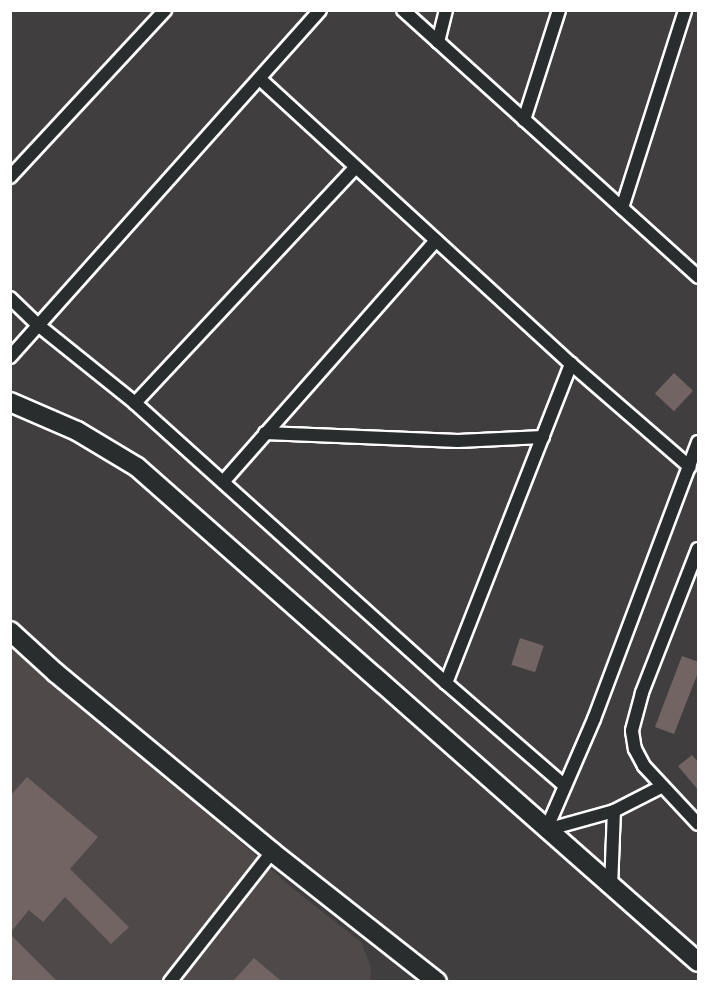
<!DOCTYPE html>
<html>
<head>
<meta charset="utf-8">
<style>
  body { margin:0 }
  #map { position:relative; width:709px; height:992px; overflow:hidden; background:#403e3e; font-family:Dekko,sans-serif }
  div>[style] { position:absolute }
  .built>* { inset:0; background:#4f4949 }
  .building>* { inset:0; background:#726462; transform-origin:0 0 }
  .roads { filter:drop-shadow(2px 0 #fff) drop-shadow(-2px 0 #fff) drop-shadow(0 2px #fff) drop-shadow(0 -2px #fff) }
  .minor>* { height:12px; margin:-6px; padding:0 6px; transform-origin:6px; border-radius:6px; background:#2a2d2e }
  .secondary>* { height:18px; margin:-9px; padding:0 9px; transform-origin:9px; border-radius:9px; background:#2a2d2e }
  span { translate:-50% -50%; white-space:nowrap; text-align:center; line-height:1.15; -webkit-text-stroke:4.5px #2a2d2e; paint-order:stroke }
  .frame { position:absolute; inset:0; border:12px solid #fff; pointer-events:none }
</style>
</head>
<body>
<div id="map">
  <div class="built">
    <i style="clip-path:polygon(10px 640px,296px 891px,361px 942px,371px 967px,370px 981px,11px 981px)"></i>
  </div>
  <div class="building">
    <i style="left:674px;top:373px;width:26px;height:28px;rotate:43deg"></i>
    <i style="left:520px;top:638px;width:25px;height:28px;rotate:18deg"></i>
    <i style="clip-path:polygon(682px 656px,699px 662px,699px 670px,674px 734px,655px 727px)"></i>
    <i style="clip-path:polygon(692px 755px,699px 763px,699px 791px,678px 766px)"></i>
    <i style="clip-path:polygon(27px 777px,98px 837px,70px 869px,129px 927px,111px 944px,65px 897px,43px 922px,29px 910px,10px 933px,10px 796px)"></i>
    <i style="clip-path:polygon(10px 934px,57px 981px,10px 981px)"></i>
    <i style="clip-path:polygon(254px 958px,281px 981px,233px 981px)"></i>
  </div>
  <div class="roads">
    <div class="minor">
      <i style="left:403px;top:10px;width:398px;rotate:42.1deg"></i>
      <i style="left:438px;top:42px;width:33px;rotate:-76deg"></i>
      <i style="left:260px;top:79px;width:422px;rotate:42.5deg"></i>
      <i style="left:571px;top:364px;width:157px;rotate:40.9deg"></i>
      <i style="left:524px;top:120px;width:115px;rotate:-72.3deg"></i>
      <i style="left:10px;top:177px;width:228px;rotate:-47.1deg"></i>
      <i style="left:622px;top:208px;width:208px;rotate:-72.3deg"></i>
      <i style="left:10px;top:298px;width:39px;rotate:44deg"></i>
      <i style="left:38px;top:325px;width:124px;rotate:38.8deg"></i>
      <i style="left:135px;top:403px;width:418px;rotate:42deg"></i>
      <i style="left:446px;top:683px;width:343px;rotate:-68.6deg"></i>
      <i style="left:10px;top:357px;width:465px;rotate:-48.2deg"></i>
      <i style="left:135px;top:403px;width:323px;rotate:-46.9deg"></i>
      <i style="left:265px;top:433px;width:193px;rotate:2.4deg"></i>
      <i style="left:458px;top:441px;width:85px;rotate:-2.7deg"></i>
      <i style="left:223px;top:482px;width:322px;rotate:-48.6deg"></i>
      <i style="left:698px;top:549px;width:155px;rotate:111.3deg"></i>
      <i style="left:642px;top:693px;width:39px;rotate:105deg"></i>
      <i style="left:632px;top:731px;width:18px;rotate:81deg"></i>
      <i style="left:635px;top:749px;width:19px;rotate:62deg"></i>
      <i style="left:644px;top:766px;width:79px;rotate:47deg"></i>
      <i style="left:446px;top:683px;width:157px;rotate:40.9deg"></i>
      <i style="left:546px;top:830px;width:121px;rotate:-66.6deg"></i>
      <i style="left:594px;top:719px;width:296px;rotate:-69.4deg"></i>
      <i style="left:546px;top:830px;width:71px;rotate:-15.6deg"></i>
      <i style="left:614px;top:811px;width:53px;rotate:-27.1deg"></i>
      <i style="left:611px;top:888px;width:77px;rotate:-87.8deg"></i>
      <i style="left:170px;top:982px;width:165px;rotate:-51.9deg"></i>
    </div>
    <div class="secondary">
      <i style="left:10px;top:402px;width:73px;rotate:23.4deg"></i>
      <i style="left:77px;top:431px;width:70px;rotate:31deg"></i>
      <i style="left:137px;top:467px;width:748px;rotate:41.42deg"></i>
      <i style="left:10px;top:631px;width:62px;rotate:42.4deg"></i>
      <i style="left:56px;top:673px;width:281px;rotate:39.6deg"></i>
      <i style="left:272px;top:852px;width:210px;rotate:38.2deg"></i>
    </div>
  </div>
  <div class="frame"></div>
</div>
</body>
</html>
